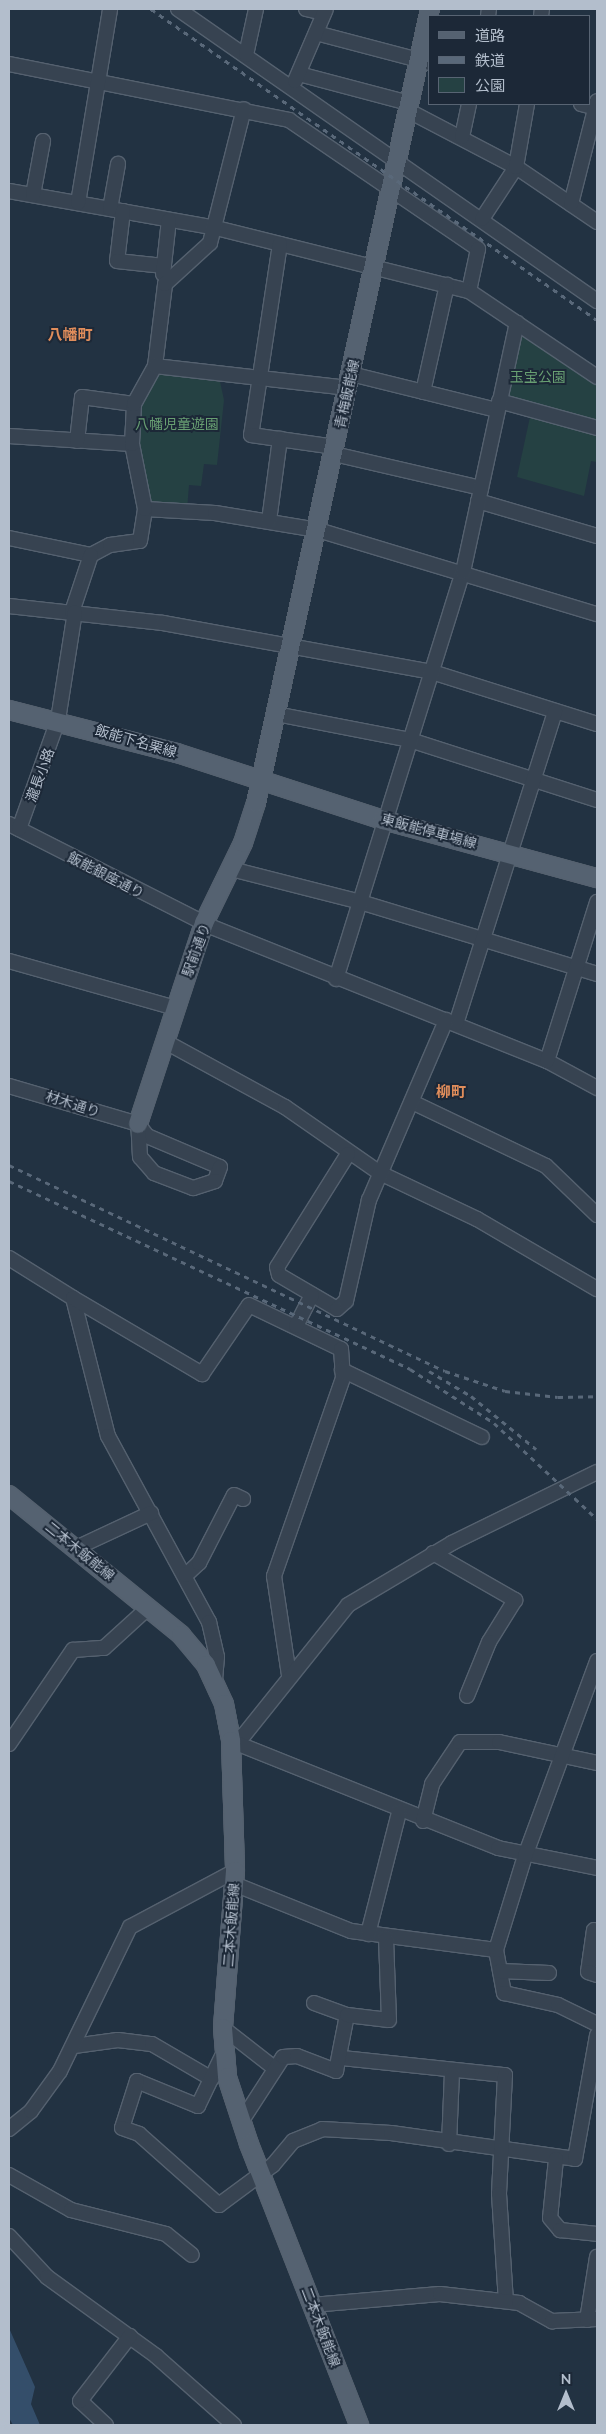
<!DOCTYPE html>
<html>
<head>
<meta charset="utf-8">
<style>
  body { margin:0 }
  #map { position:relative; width:606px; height:2434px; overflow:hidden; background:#223242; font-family:Mulish,"Noto Sans JP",sans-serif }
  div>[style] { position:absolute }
  .green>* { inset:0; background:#254143 }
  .water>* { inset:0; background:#344e6a }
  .roads { filter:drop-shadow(1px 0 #55616f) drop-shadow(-1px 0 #55616f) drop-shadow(0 1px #55616f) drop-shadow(0 -1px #55616f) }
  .minor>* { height:14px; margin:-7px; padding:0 7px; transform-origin:7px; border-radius:7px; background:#374351 }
  .major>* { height:18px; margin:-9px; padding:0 9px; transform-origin:9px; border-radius:9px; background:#556271 }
  .rail>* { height:3px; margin-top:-1.5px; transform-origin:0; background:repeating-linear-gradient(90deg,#596879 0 5px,transparent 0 10px) }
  span { translate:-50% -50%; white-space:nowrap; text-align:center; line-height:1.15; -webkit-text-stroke:4px #1c2837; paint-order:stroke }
  .park-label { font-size:14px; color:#689f72 }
  .street-label { font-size:14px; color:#b3becc }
  .neighbourhood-label { font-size:15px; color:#e08d5b; font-weight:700 }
  .frame { position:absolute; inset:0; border:10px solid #b3becc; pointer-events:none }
  .legend { position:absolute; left:428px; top:15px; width:162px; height:90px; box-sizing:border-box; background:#1c2837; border:1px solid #586473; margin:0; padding:6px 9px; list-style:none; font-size:15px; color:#b3becc }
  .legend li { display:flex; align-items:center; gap:10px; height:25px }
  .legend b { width:25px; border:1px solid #586473 }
  .north { position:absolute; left:541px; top:2369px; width:50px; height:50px; -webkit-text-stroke:4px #1c2837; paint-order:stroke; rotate:0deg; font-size:14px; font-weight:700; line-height:20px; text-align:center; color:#b3becc }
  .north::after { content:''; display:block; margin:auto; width:18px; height:22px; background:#b3becc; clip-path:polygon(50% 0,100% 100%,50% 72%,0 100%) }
</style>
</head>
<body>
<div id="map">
  <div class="green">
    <i style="clip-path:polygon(516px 330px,597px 377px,597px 428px,499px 401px)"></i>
    <i style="clip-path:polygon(155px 366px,218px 372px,224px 400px,217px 465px,204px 464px,201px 486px,189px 485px,187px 510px,145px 509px,134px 404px)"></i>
    <i style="clip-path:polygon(530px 417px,597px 431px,597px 462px,591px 461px,584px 496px,517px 477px)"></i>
  </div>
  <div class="water">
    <i style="clip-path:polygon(9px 2328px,35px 2387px,31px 2404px,40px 2425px,13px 2425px,9px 2418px)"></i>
  </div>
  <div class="roads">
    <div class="minor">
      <i style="left:178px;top:9px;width:511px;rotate:34.87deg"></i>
      <i style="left:306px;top:9px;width:18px;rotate:13deg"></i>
      <i style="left:488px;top:16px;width:7px;rotate:-82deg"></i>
      <i style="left:541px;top:16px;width:7px;rotate:-82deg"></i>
      <i style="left:316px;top:33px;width:118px;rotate:14.7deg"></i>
      <i style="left:246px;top:55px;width:47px;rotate:-77.7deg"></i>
      <i style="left:9px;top:64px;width:286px;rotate:11.3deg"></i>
      <i style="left:289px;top:120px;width:229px;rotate:34.3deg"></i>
      <i style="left:478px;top:249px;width:43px;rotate:102.1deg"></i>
      <i style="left:299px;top:74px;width:114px;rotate:14.8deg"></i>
      <i style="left:295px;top:81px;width:78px;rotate:-66.7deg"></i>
      <i style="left:581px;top:104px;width:16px;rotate:14deg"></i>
      <i style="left:407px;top:110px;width:123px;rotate:27.6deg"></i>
      <i style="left:516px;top:167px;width:98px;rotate:34.2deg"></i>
      <i style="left:462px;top:137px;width:34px;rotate:-78deg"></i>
      <i style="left:9px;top:191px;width:210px;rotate:10.1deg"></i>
      <i style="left:216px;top:228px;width:261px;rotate:14deg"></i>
      <i style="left:469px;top:291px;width:154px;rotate:33.9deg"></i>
      <i style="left:33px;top:195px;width:55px;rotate:-79.5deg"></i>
      <i style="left:78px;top:203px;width:197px;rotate:-80.6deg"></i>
      <i style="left:571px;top:204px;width:106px;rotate:-75.8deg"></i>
      <i style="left:110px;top:209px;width:46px;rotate:-79.9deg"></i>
      <i style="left:123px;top:211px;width:50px;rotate:96.8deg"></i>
      <i style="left:117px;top:261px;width:47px;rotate:6.1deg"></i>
      <i style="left:482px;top:219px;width:62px;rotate:-56.8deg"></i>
      <i style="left:516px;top:167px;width:64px;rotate:-80.1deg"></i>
      <i style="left:280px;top:244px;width:193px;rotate:98.6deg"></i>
      <i style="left:251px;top:435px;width:85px;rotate:8.1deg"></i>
      <i style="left:163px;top:274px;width:54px;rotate:-83.7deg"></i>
      <i style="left:155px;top:366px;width:83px;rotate:-83deg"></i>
      <i style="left:165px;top:284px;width:61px;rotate:-42.3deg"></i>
      <i style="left:210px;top:243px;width:138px;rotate:-75.8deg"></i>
      <i style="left:351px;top:374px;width:150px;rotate:13.9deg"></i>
      <i style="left:423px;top:392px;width:110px;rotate:-77.4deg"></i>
      <i style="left:499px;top:401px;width:102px;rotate:15.4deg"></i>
      <i style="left:9px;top:436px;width:123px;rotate:3.7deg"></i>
      <i style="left:77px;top:441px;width:44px;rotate:-83.5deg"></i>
      <i style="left:82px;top:397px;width:52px;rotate:7.7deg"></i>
      <i style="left:334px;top:454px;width:151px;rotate:13deg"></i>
      <i style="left:478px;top:501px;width:124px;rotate:16.4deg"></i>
      <i style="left:145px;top:509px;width:70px;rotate:3.3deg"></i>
      <i style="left:215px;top:513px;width:104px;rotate:9.4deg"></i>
      <i style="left:318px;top:530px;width:291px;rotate:16.8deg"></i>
      <i style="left:269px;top:521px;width:83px;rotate:-82.4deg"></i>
      <i style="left:9px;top:538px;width:84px;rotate:11.7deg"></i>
      <i style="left:91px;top:555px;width:21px;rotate:-28deg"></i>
      <i style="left:110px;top:545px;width:30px;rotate:-8deg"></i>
      <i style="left:140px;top:541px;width:32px;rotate:-81deg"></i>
      <i style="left:145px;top:509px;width:66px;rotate:-101.3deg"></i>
      <i style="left:132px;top:444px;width:40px;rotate:-87.1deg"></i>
      <i style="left:134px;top:404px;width:43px;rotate:-61.1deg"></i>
      <i style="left:155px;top:366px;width:194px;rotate:6.5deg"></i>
      <i style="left:9px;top:606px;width:155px;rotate:6.3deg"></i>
      <i style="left:163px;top:623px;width:273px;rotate:10.3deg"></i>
      <i style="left:432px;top:672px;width:173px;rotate:17.5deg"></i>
      <i style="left:72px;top:612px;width:60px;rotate:-71.6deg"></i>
      <i style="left:276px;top:714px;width:136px;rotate:11deg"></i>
      <i style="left:410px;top:740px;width:196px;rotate:17.8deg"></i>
      <i style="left:9px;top:824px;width:228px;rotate:26.9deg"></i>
      <i style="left:212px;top:927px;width:361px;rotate:21.8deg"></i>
      <i style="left:547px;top:1061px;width:57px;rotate:28.4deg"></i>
      <i style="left:19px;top:829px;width:116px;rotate:-70.3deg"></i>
      <i style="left:58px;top:720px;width:109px;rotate:-81.1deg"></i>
      <i style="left:231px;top:869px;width:130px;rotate:14.3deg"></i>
      <i style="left:357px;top:901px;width:251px;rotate:16.9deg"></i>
      <i style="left:9px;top:961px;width:173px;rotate:15.8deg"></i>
      <i style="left:336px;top:979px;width:426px;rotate:-72.7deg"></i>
      <i style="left:463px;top:572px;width:255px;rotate:-77.8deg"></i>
      <i style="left:456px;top:1024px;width:328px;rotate:-72.4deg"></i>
      <i style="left:164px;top:1041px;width:138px;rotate:28.6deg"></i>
      <i style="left:285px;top:1107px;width:116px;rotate:34.8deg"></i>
      <i style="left:380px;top:1173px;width:107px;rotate:25.4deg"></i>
      <i style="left:477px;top:1219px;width:139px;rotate:30.3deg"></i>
      <i style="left:547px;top:1061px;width:167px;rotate:-72.5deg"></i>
      <i style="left:9px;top:1086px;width:134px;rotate:16.4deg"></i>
      <i style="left:412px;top:1102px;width:148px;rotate:25.5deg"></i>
      <i style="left:546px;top:1166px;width:71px;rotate:43.9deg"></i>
      <i style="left:138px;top:1124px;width:15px;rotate:53deg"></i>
      <i style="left:147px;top:1136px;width:79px;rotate:23deg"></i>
      <i style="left:220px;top:1167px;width:15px;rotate:110deg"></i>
      <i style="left:215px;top:1181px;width:23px;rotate:162deg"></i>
      <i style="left:193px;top:1188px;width:42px;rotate:-159deg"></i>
      <i style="left:154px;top:1173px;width:21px;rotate:-131deg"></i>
      <i style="left:140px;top:1157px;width:33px;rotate:-93deg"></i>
      <i style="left:348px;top:1154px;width:133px;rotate:122.1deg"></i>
      <i style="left:277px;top:1267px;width:8px;rotate:76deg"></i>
      <i style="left:279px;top:1275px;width:67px;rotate:30.4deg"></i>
      <i style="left:337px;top:1309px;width:12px;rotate:-42deg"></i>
      <i style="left:346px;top:1301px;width:104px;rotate:-77.2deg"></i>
      <i style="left:369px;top:1200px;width:196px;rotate:-66.8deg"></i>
      <i style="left:9px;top:1258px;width:75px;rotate:32deg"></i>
      <i style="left:73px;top:1298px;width:142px;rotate:75.8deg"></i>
      <i style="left:108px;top:1436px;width:212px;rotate:61.5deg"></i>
      <i style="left:209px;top:1622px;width:36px;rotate:77deg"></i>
      <i style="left:217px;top:1657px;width:25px;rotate:95deg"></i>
      <i style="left:73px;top:1298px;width:150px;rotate:30.5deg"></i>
      <i style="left:202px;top:1374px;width:83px;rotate:-55.7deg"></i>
      <i style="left:249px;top:1305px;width:102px;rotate:25.6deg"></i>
      <i style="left:341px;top:1349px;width:29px;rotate:86deg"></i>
      <i style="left:343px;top:1378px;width:210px;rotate:109.2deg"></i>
      <i style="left:274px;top:1576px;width:100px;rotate:81.4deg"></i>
      <i style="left:296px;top:1326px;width:35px;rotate:-63deg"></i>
      <i style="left:342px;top:1370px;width:155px;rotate:25.6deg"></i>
      <i style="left:76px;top:1548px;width:83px;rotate:-25deg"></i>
      <i style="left:433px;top:1553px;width:95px;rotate:29.8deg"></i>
      <i style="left:515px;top:1600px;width:49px;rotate:121.8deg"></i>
      <i style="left:489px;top:1642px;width:58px;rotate:112.2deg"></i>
      <i style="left:186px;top:1575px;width:18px;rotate:-43deg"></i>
      <i style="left:199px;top:1563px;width:76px;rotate:-62.8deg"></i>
      <i style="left:234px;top:1495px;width:10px;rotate:24deg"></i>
      <i style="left:231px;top:1741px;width:14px;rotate:-25deg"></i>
      <i style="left:244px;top:1735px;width:166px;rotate:-51.3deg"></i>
      <i style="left:348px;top:1605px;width:121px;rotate:-30.8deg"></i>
      <i style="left:452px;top:1543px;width:161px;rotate:-26.1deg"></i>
      <i style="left:231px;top:1741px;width:288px;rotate:21.8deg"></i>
      <i style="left:498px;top:1848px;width:101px;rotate:11.4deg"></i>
      <i style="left:9px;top:1744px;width:114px;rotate:-55.8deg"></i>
      <i style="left:73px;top:1650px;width:31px;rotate:-4deg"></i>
      <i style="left:104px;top:1648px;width:61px;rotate:-42.3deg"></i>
      <i style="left:423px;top:1821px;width:38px;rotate:-76deg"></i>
      <i style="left:432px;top:1784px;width:50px;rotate:-56.3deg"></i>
      <i style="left:460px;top:1742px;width:39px"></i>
      <i style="left:499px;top:1742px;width:100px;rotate:12.1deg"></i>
      <i style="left:234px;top:1884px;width:126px;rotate:21.9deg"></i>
      <i style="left:351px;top:1931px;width:146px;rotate:7.5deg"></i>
      <i style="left:496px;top:1950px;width:44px;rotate:79.5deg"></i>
      <i style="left:504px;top:1993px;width:55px;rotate:12.5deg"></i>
      <i style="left:558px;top:2005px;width:43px;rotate:26deg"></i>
      <i style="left:594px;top:1930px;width:42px;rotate:98.1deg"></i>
      <i style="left:588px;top:1972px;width:9px;rotate:18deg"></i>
      <i style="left:368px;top:1934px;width:126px;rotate:-75.7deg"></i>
      <i style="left:496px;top:1950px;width:98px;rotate:-72.9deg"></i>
      <i style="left:525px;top:1856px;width:208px;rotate:-69.7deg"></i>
      <i style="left:500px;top:1971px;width:49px;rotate:2.3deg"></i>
      <i style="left:314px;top:2003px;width:35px;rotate:20deg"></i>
      <i style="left:223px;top:2028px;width:63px;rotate:38deg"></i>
      <i style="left:74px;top:2046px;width:44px;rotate:-7.8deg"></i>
      <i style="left:118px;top:2040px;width:34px;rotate:7deg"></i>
      <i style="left:152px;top:2044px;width:69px;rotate:30.3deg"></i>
      <i style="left:224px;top:2052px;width:60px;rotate:115.7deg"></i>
      <i style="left:198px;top:2106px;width:66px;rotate:-157.7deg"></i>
      <i style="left:137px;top:2081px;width:49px;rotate:107.7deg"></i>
      <i style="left:122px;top:2128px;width:18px;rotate:19deg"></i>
      <i style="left:139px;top:2134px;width:107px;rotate:41.6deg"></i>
      <i style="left:219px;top:2205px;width:67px;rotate:-36.5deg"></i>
      <i style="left:273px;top:2165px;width:31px;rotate:-50deg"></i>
      <i style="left:293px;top:2141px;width:31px;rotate:-22deg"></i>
      <i style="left:322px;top:2129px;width:69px;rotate:3.3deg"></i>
      <i style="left:391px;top:2133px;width:186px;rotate:8deg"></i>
      <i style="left:575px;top:2159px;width:126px;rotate:-79.9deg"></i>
      <i style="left:342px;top:2058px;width:164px;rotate:6deg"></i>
      <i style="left:505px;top:2075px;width:119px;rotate:92.9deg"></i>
      <i style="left:499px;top:2194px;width:107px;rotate:86.3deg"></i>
      <i style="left:241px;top:2122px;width:77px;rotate:-57.1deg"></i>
      <i style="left:283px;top:2057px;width:14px;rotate:-4deg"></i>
      <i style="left:297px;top:2056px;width:42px;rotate:21deg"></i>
      <i style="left:336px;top:2071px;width:57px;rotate:-78.9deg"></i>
      <i style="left:347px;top:2015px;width:42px;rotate:6.8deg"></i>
      <i style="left:389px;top:2020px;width:83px;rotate:-92.1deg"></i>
      <i style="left:9px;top:2129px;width:28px;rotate:-39deg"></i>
      <i style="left:31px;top:2111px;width:49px;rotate:-54.1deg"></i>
      <i style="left:60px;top:2071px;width:160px;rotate:-64.1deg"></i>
      <i style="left:130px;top:1927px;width:119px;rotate:-28.1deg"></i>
      <i style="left:449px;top:2144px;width:73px;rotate:-87.6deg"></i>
      <i style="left:556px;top:2159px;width:59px;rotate:95.8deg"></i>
      <i style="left:550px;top:2218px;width:16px;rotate:50deg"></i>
      <i style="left:560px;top:2230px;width:37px;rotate:6deg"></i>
      <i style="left:9px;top:2175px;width:71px;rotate:29.4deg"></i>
      <i style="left:71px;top:2210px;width:98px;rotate:14.2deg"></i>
      <i style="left:166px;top:2234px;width:33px;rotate:39deg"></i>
      <i style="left:9px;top:2236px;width:56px;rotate:47.2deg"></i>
      <i style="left:47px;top:2277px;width:135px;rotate:35.9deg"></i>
      <i style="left:156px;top:2356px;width:104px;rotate:41.5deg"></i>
      <i style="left:312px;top:2305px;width:128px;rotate:-4.9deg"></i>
      <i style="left:440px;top:2294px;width:80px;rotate:6.5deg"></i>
      <i style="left:519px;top:2303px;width:38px;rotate:29deg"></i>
      <i style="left:552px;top:2321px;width:45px;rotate:-2.5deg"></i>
      <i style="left:587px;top:2320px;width:64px;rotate:-81deg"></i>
      <i style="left:106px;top:2425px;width:35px;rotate:-137deg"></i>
      <i style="left:80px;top:2401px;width:82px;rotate:-52.4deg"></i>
    </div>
    <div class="major">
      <i style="left:9px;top:710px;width:173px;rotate:14.4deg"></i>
      <i style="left:177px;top:753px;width:217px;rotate:18deg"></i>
      <i style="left:383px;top:820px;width:222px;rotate:15.2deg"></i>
      <i style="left:138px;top:1124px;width:212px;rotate:-71.8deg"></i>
      <i style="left:204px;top:923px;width:89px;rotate:-64deg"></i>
      <i style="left:243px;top:843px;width:42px;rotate:-72deg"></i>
      <i style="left:256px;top:803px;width:813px;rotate:-77.64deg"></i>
      <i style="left:9px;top:1495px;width:222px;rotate:39.1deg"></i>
      <i style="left:181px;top:1635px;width:39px;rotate:50deg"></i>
      <i style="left:206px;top:1665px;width:43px;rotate:65.2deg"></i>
      <i style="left:224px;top:1704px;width:38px;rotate:79deg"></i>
      <i style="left:231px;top:1741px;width:130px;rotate:88.2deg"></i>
      <i style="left:235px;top:1871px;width:157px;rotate:94.4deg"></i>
      <i style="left:223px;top:2028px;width:49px;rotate:85.3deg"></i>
      <i style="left:227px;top:2077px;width:71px;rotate:71.8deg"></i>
      <i style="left:249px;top:2144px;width:302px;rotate:68.6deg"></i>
    </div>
  </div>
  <div class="rail">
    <i style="left:151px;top:9px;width:544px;rotate:34.89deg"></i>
    <i style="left:9px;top:1165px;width:482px;rotate:25.3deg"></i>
    <i style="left:445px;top:1371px;width:63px;rotate:18.4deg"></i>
    <i style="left:505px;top:1391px;width:53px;rotate:6.5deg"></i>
    <i style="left:558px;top:1397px;width:39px;rotate:-1deg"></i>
    <i style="left:9px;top:1181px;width:443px;rotate:25.1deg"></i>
    <i style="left:410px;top:1369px;width:100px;rotate:32.7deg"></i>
    <i style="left:494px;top:1423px;width:141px;rotate:43deg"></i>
    <i style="left:429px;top:1371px;width:49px;rotate:30.8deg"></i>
    <i style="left:471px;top:1396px;width:84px;rotate:39.2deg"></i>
  </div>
  <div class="park-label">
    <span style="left:538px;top:377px">玉宝公園</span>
    <span style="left:177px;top:424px">八幡児童遊園</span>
  </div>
  <div class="street-label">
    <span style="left:347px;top:394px;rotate:-78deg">青梅飯能線</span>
    <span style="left:136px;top:741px;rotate:16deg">飯能下名栗線</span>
    <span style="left:40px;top:775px;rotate:-70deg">瀧長小路</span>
    <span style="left:429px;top:831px;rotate:15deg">東飯能停車場線</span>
    <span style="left:106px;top:875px;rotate:27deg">飯能銀座通り</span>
    <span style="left:196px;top:950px;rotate:-70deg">駅前通り</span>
    <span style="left:73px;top:1104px;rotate:17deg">材木通り</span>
    <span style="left:80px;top:1551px;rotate:39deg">二本木飯能線</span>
    <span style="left:231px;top:1925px;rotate:-86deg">二本木飯能線</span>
    <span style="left:321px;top:2327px;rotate:69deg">二本木飯能線</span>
  </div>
  <div class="neighbourhood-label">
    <span style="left:70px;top:335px">八幡町</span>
    <span style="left:451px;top:1092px">柳町</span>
  </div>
  <div class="frame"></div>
  <ul class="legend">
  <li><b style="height:6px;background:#556271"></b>道路</li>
  <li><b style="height:6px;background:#596879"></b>鉄道</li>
  <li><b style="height:14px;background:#254143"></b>公園</li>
  </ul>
  <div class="north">N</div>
</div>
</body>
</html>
